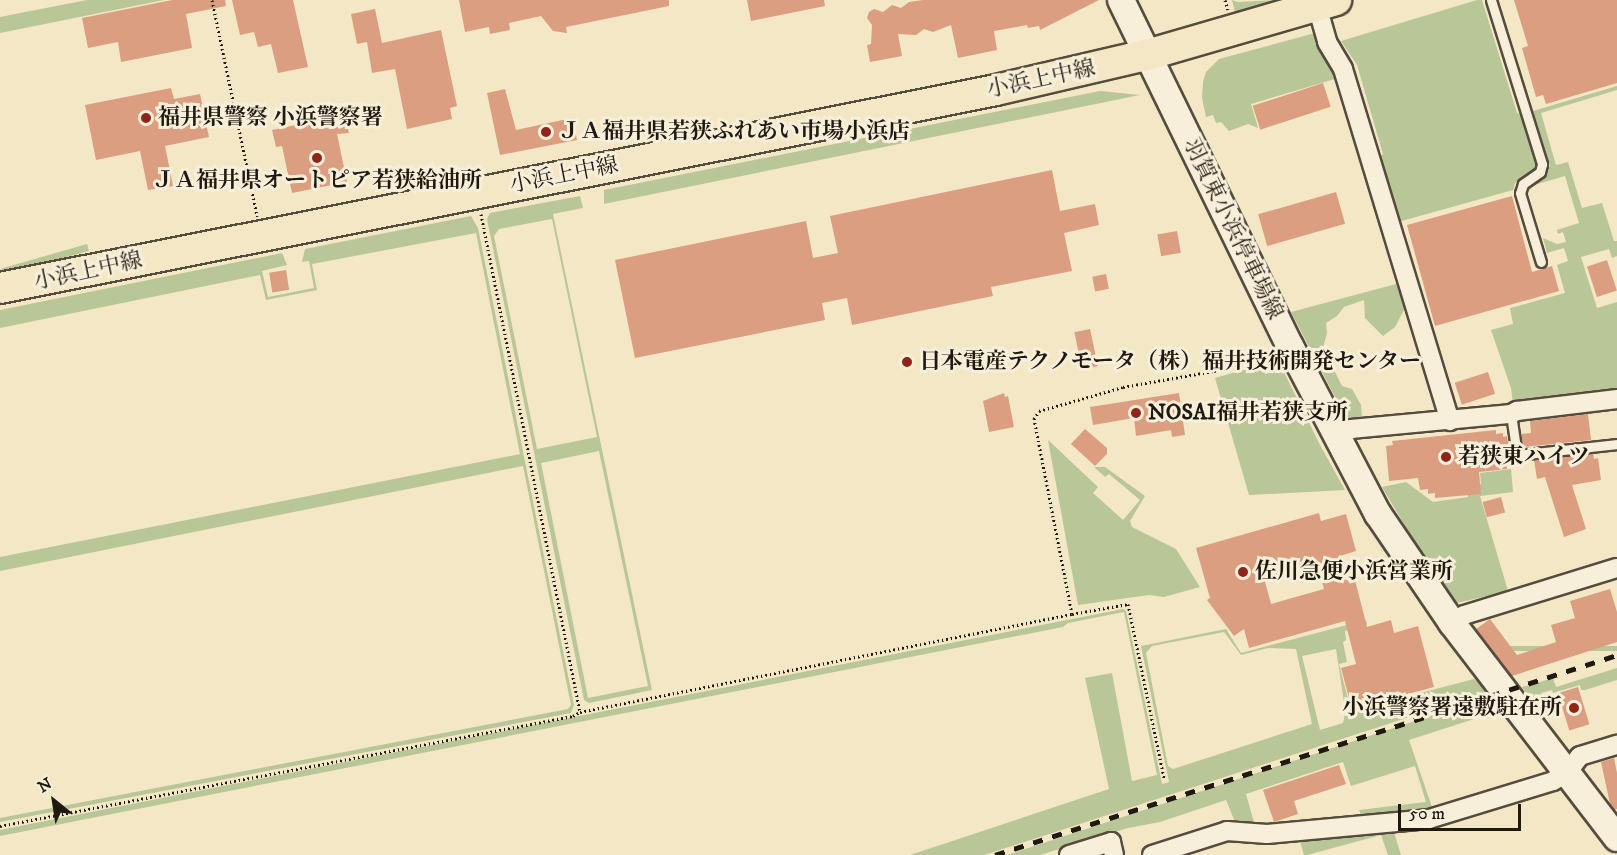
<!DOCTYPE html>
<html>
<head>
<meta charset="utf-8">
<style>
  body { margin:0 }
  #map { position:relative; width:1617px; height:855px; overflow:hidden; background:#f4e7c6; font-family:"IM FELL DW Pica","Noto Serif JP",serif }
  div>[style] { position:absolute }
  .green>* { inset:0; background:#b9c697; transform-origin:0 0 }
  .building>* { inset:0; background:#db9e81; transform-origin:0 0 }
  .path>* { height:3px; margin-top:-1.5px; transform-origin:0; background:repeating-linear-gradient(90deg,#201910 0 1.5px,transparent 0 4.5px) }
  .roads { filter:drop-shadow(2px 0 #554c3e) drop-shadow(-2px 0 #554c3e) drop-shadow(0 2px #554c3e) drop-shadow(0 -2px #554c3e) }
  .lane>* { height:9px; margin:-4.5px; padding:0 4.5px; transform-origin:4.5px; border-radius:4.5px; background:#f8efda }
  .street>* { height:18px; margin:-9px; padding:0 9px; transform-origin:9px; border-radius:9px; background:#f8efda }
  .secondary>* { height:26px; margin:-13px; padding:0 13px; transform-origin:13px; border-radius:13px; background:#f8efda }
  .primary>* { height:30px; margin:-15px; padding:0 15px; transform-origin:15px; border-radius:15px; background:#f4e7c6 }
  .rail>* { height:4.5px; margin-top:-2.25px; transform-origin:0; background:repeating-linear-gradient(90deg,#201910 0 10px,transparent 0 20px) }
  .dots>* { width:16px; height:16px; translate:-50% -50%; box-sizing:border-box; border:3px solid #f8efda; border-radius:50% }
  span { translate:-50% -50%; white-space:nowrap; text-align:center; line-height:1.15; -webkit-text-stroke:6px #f8efda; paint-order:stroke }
  .street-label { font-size:22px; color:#201910 }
  .poi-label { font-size:22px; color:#201910; font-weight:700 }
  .left { translate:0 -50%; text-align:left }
  .right { translate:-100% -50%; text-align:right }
  .north { position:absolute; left:24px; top:771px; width:60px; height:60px; -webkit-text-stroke:4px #f8efda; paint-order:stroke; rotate:330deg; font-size:16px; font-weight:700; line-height:24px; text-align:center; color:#201910 }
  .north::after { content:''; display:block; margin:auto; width:21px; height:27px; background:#201910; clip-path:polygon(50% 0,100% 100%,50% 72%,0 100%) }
  .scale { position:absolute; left:1398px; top:804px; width:123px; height:27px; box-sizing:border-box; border:3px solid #201910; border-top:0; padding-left:8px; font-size:18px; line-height:21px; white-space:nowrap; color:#201910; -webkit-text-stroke:4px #f8efda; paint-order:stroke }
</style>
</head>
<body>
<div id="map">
  <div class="green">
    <i style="clip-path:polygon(87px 0,164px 0,0 33px,0 17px)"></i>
    <i style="clip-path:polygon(1232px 0,1238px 2px,1276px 0,1235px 12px)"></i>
    <i style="clip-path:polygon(1477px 0,1482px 0,1517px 113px,1520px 114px,1523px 121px,1537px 168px,1515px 183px,1513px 190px,1398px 222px,1380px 157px,1383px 154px,1357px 65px,1341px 41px)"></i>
    <i style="clip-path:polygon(1315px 33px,1335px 79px,1251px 104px,1258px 128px,1248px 124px,1229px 131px,1221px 122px,1216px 123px,1213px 115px,1206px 117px,1202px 98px,1203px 82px,1206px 72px,1219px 59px)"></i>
    <i style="clip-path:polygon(1617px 86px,1617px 90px,1541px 113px,1556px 165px,1568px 162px,1582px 208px,1602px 203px,1614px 241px,1617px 241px,1617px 256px,1612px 258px,1609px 249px,1581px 257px,1597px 308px,1617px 302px,1617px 392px,1513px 404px,1511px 388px,1491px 330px,1513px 324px,1510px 308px,1565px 293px,1557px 265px,1568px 261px,1564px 248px,1547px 253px,1543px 238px,1557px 244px,1566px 242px,1563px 232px,1558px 234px,1557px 230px,1579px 223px,1565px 176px,1527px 187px,1545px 175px,1550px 166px,1533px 111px)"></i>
    <i style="clip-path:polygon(1100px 91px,1140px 95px,604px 204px,604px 190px)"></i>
    <i style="clip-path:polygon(evenodd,580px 196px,583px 208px,553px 214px,652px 690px,589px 703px,584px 700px,487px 219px,490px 213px,580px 196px,552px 219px,597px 437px,537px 449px,494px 236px,499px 229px,552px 219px,580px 196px,599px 451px,648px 686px,588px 698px,541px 463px,599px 451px)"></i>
    <i style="clip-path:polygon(471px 216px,478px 228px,574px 705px,571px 713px,0 822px,0 818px,568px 709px,571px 705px,523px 466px,0 571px,0 557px,520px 454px,476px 233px,312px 264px,317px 290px,266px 300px,260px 275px,0 328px,0 310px,282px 253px,287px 265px,262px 271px,268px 297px,314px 288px,309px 261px,302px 262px,305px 249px)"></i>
    <i style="left:87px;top:244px;width:7px;height:89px;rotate:74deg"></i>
    <i style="clip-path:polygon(1396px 284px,1405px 308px,1395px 327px,1383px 336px,1365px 318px,1364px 300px,1344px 307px,1337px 316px,1326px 323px,1327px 333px,1323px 348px,1342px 386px,1352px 389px,1361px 405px,1362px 419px,1346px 418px,1291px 312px)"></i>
    <i style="clip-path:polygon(1278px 360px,1320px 445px,1345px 490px,1249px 495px,1215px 378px)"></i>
    <i style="clip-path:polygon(1048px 440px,1098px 487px,1093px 493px,1123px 520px,1140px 500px,1109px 474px,1105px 477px,1094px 467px,1105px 467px,1145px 496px,1130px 521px,1132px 527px,1176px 549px,1200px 587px,1164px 597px,1149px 595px,1078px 605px)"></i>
    <i style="clip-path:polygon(1511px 469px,1513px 492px,1480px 496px,1508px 591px,1457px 603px,1414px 541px,1382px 487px,1406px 482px,1433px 502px,1468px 497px,1467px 493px,1474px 485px,1481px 484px,1480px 473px)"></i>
    <i style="clip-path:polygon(evenodd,1123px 609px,1126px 611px,1162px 784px,1169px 782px,1141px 646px,1226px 629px,1241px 653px,1366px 620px,1367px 625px,1345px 631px,1346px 640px,1343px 642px,1347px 662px,1339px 664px,1351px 711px,1474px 679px,1490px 691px,984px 855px,910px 855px,1109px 789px,1085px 678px,1112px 673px,1132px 781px,1157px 775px,1124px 612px,1068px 623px,1063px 627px,0 836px,0 830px,1123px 609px,1224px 632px,1241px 655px,1268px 648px,1296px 649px,1312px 724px,1173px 769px,1168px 766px,1146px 653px,1152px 646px,1224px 632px,1123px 609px,1336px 649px,1345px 709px,1344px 719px,1343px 723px,1320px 730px,1302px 656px,1336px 649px)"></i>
    <i style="left:1617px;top:646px;width:5px;height:110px;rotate:90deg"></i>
    <i style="clip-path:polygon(1617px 668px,1617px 680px,1585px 690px,1581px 690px,1580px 685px,1553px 693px,1552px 690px,1541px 693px,1548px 716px,1546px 720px,1522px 687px,1553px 678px,1556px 687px)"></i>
    <i style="clip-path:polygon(1491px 696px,1499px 711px,1409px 740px,1433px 810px,1361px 815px,1359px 810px,1426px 802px,1415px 766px,1351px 786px,1343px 762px,1246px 794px,1255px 826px,1245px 825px,1240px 820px,1235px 822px,1226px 800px,1160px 822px,1128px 828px,1040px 855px,1007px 855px)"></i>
    <i style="clip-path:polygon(1393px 829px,1401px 855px,1388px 855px,1381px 835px,1307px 855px,1304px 855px,1299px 838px)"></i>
  </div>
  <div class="building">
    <i style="clip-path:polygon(172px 0,225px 0,226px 6px,186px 14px,192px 48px,121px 62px,118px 42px,88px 48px,82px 18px)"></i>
    <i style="clip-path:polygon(232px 0,293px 0,308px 67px,278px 73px,271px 44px,258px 47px,254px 32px,240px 35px)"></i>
    <i style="clip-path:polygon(459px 0,669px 0,669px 6px,566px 27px,567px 33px,553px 31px,541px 16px,509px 23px,510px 30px,490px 34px,489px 27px,465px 32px)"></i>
    <i style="clip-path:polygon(747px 0,824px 0,825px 6px,751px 21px)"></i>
    <i style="clip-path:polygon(923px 0,1099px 0,1040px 30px,1039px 26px,1028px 28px,1027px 25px,994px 31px,997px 50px,958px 58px,951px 25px,933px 32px,924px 29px,916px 35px,898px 34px,902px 56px,870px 62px,867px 45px,871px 44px,872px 25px,867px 18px,869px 12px,874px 9px,883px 12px,892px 5px,901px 8px,909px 2px)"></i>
    <i style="clip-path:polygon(1514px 0,1617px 0,1617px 83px,1546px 104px,1543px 95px,1536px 97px,1522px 48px,1528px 46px)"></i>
    <i style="clip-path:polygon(375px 9px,382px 43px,441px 30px,457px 106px,450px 108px,452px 119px,407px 129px,395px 69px,372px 73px,367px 42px,357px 44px,351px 14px)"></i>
    <i style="left:1323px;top:83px;width:25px;height:74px;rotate:72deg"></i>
    <i style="clip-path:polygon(171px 88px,174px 99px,200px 94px,209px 137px,165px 146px,173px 186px,148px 190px,140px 151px,96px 160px,85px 105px)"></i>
    <i style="clip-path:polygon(505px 89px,516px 130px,572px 118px,577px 140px,500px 155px,487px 93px)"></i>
    <i style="clip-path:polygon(333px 117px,334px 120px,345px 118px,349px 133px,337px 134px,347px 182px,292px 193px,282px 146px,276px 147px,272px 130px)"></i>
    <i style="clip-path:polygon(1052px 170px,1060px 211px,1095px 204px,1099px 225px,1064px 233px,1072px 271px,991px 287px,993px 296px,852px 325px,847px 298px,822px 303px,825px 320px,635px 358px,615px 260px,806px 221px,813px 258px,838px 253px,830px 216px)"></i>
    <i style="left:1336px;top:192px;width:33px;height:81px;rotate:74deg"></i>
    <i style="clip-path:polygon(1512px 196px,1532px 272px,1552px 266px,1559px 291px,1435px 326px,1407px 225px)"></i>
    <i style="left:1177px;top:231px;width:22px;height:20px;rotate:80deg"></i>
    <i style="left:1607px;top:260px;width:32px;height:21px;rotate:72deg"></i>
    <i style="left:286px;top:270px;width:20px;height:17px;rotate:81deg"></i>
    <i style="left:1106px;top:274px;width:15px;height:14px;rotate:79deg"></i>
    <i style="left:1090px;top:329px;width:38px;height:16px;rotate:78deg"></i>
    <i style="left:1488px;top:372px;width:23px;height:35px;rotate:72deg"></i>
    <i style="clip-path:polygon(1004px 393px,1005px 397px,1008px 396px,1014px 427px,989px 432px,983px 401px)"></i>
    <i style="clip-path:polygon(1179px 393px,1185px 435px,1172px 437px,1171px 430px,1136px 436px,1134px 418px,1093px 425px,1090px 407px)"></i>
    <i style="clip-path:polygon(1588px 414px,1591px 440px,1523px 447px,1521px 434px,1531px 433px,1530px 421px)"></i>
    <i style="clip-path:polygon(1085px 429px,1107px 448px,1107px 454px,1095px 466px,1071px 444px)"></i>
    <i style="clip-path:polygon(1496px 430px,1496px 434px,1503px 433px,1503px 437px,1507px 436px,1509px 449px,1505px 449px,1507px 469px,1479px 472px,1481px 494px,1435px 498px,1435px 493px,1428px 494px,1428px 489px,1420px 490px,1418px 478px,1389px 481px,1386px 446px,1393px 445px,1392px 441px)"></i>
    <i style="clip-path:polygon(1593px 453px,1594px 459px,1598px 458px,1601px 480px,1572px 485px,1586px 529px,1564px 537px,1545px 477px,1537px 479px,1534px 460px)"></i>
    <i style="left:1501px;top:497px;width:16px;height:19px;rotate:75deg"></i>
    <i style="clip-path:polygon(evenodd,1319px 513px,1321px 521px,1346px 514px,1356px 551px,1340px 556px,1348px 582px,1355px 580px,1367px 627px,1391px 620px,1394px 633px,1418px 626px,1434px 687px,1352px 709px,1341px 668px,1356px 664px,1345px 621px,1249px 648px,1244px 629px,1234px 636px,1207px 600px,1210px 598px,1196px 548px,1319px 513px,1317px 563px,1324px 589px,1271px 604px,1264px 578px,1317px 563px)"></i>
    <i style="clip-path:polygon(1610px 589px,1617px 612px,1617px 642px,1512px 676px,1476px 629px,1490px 619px,1517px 655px,1556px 642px,1551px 625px,1575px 618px,1570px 601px)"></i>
    <i style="left:1578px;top:687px;width:39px;height:21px;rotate:73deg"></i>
    <i style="clip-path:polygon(1614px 758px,1617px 773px,1617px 809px,1614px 810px,1610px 804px,1601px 762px)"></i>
    <i style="clip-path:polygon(1339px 765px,1346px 784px,1294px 801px,1298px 814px,1274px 822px,1263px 790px)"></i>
  </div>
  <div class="path">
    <i style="left:212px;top:0;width:221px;rotate:78.2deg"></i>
    <i style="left:1225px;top:0;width:10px;rotate:73deg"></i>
    <i style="left:481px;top:214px;width:508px;rotate:78.76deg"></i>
    <i style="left:1072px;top:614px;width:57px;rotate:-10.1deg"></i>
    <i style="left:1128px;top:604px;width:178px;rotate:78.3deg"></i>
    <i style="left:0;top:826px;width:583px;rotate:-10.87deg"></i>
    <i style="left:573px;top:716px;width:8px;rotate:-30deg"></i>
    <i style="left:580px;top:712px;width:502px;rotate:-11.27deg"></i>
    <i style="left:1072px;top:614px;width:199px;rotate:-101deg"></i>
    <i style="left:1034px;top:419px;width:9px;rotate:-58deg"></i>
    <i style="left:1039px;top:411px;width:87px;rotate:-15.9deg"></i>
    <i style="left:1123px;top:387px;width:92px;rotate:-10deg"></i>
    <i style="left:1214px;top:371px;width:59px;rotate:-15.7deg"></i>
  </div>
  <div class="roads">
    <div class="lane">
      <i style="left:1491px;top:0;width:172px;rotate:72.7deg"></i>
      <i style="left:1542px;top:164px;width:8px;rotate:104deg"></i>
      <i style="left:1540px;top:172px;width:21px;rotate:145deg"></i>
      <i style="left:1523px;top:184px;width:9px;rotate:108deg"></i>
      <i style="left:1520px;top:193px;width:72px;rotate:73.1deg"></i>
      <i style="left:1511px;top:414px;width:41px;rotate:81.7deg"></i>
      <i style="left:1517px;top:455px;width:101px;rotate:-6.3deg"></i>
    </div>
    <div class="street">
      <i style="left:1317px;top:6px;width:37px;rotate:74deg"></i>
      <i style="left:1327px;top:42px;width:31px;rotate:59deg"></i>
      <i style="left:1343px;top:69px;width:368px;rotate:73.1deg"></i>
      <i style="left:1336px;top:437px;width:17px;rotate:-28deg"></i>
      <i style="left:1351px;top:429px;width:161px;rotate:-5.4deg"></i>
      <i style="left:1511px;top:414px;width:7px;rotate:-27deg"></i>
      <i style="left:1517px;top:411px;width:101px;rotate:-6.8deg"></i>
      <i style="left:1452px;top:623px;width:14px;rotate:-34deg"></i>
      <i style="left:1464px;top:615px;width:160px;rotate:-17.1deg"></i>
      <i style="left:1069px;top:855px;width:44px;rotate:-17.2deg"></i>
      <i style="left:1111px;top:842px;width:13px;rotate:77deg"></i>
      <i style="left:1152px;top:855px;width:79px;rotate:-17.7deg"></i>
      <i style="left:1227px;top:831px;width:40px;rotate:4.3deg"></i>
      <i style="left:1267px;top:834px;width:163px;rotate:-5.3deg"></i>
      <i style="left:1429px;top:819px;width:130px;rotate:-17deg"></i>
      <i style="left:1553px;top:781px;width:16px;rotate:-30deg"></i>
      <i style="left:1567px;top:773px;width:21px;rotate:-53deg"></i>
      <i style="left:1580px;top:756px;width:39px;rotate:-17deg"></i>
    </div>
    <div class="secondary">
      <i style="left:1121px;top:0;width:385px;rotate:64deg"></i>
      <i style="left:1290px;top:346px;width:190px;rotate:62.4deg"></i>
      <i style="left:1378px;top:514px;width:132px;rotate:55.8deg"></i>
      <i style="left:1452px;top:623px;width:271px;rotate:52.5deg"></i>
    </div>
    <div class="primary">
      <i style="left:0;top:288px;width:1015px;rotate:-11.24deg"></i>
      <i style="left:996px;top:90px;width:155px;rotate:-13.1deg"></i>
      <i style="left:1147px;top:55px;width:197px;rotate:-16.2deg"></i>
    </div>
  </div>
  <div class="rail">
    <i style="left:995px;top:855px;width:653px;rotate:-17.82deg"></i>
  </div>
  <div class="dots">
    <i style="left:146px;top:118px;background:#8f2418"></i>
    <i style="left:546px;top:132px;background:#8f2418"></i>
    <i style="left:317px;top:158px;background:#8f2418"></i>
    <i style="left:907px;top:362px;background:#8f2418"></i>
    <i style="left:1136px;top:413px;background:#8f2418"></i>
    <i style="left:1446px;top:457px;background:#8f2418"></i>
    <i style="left:1243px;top:572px;background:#8f2418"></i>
    <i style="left:1574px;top:708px;background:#8f2418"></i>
  </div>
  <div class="street-label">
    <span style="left:1041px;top:79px;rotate:-12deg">小浜上中線</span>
    <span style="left:564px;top:175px;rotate:-11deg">小浜上中線</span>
    <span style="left:1233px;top:229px;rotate:64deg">羽賀東小浜停車場線</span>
    <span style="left:88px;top:271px;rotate:-12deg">小浜上中線</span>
  </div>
  <div class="poi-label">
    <span class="left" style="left:158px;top:118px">福井県警察 小浜警察署</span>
    <span class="left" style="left:558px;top:132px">ＪＡ福井県若狭ふれあい市場小浜店</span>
    <span style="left:317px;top:181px">ＪＡ福井県オートピア若狭給油所</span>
    <span class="left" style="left:919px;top:362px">日本電産テクノモータ（株）福井技術開発センター</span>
    <span class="left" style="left:1148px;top:413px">NOSAI福井若狭支所</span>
    <span class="left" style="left:1458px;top:457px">若狭東ハイツ</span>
    <span class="left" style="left:1255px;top:572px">佐川急便小浜営業所</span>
    <span class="right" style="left:1562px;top:708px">小浜警察署遠敷駐在所</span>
  </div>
  <div class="north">N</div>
  <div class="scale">50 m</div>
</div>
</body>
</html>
